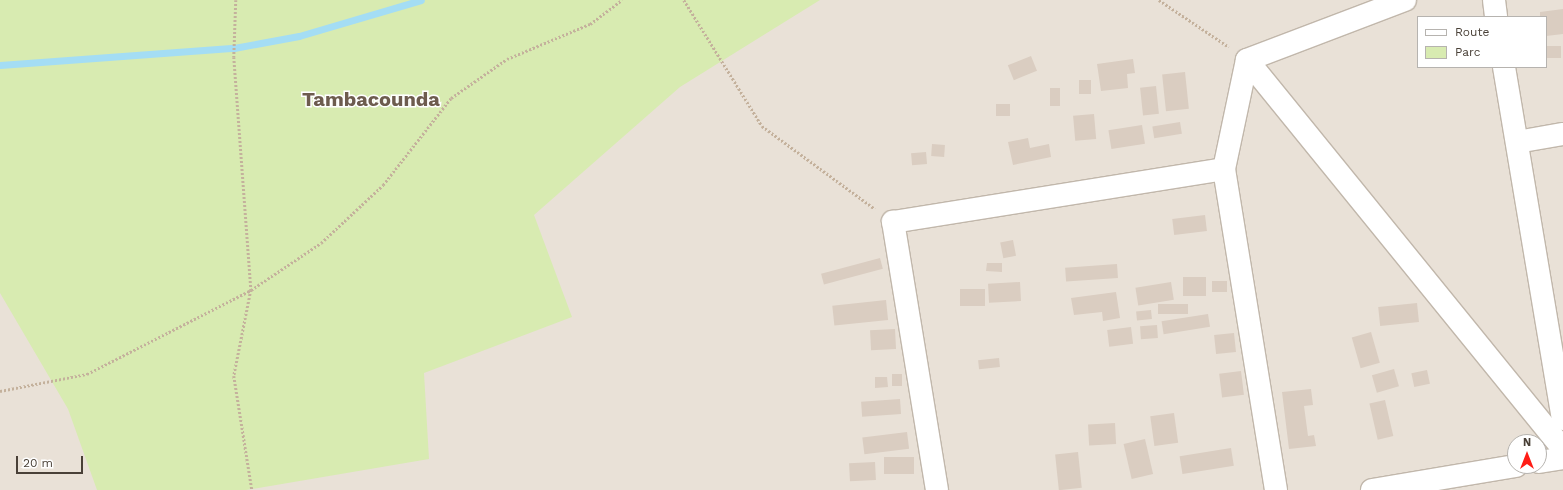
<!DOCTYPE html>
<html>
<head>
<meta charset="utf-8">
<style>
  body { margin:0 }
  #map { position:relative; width:1563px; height:490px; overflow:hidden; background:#f5f0e9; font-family:"Work Sans",sans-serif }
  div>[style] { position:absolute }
  .residential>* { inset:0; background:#e9e1d7 }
  .green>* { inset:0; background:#d8ebb1 }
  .stream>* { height:7px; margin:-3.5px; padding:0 3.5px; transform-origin:3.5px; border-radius:3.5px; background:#a4ddf4 }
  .building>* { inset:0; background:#dacdc1; transform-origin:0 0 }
  .path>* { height:2.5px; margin-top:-1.25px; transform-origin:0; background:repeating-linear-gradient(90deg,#c4b19c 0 2px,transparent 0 4px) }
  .roads { filter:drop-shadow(1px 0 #c1b7ab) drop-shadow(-1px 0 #c1b7ab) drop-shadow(0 1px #c1b7ab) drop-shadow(0 -1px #c1b7ab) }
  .minor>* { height:22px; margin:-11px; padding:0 11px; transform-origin:11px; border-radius:11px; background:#fff }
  span { translate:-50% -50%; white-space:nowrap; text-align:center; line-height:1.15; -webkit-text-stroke:3px #fff; paint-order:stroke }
  .town-label { font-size:20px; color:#6d5c4e; font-weight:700 }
  .legend { position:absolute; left:1417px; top:16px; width:130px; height:52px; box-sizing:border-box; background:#fff; border:1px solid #b6b3af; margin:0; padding:5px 7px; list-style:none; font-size:12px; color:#494037 }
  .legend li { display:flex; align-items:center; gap:8px; height:20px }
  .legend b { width:20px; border:1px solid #b6b3af }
  .north { position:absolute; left:1507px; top:434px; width:40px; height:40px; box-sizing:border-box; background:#fff; border:1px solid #b6b3af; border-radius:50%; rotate:0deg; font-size:11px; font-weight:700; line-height:16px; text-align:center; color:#494037 }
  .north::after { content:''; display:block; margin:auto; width:14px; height:18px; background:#ff1d16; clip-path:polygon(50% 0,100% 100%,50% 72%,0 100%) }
  .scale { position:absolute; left:16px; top:456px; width:67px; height:18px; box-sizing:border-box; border:2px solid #494037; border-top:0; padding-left:5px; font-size:12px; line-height:14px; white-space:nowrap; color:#494037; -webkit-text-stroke:3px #fff; paint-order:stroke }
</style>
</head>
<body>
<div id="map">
  <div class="residential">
    <i style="clip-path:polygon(evenodd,0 0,1563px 0,1563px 490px,0 490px,0 0,1418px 17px,1546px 17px,1546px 67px,1418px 67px,1418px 17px,0 0,1515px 442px,1539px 442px,1539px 466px,1515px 466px,1515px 442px)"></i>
  </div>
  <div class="green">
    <i style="clip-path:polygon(0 0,820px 0,680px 87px,534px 215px,572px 317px,424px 373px,429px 459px,246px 490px,97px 490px,68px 409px,0 293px)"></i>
  </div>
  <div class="stream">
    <i style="left:0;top:65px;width:235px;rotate:-4.2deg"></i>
    <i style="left:234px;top:48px;width:66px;rotate:-10.5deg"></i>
    <i style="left:299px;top:36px;width:127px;rotate:-16.4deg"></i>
  </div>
  <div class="building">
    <i style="clip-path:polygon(1563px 9px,1563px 34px,1546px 36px,1546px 17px,1540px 17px,1540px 12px)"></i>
    <i style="left:1546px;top:46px;width:15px;height:12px"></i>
    <i style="left:1031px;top:56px;width:16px;height:25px;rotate:68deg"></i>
    <i style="clip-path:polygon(1133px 59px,1135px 73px,1127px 74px,1128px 88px,1101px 91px,1097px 64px)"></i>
    <i style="left:1185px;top:72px;width:37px;height:23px;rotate:84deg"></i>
    <i style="left:1079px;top:80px;width:12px;height:14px"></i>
    <i style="left:1156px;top:86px;width:28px;height:16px;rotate:84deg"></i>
    <i style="left:1050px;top:88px;width:10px;height:18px"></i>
    <i style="left:996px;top:104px;width:14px;height:12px"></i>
    <i style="left:1094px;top:114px;width:25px;height:21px;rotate:85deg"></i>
    <i style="left:1180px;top:122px;width:12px;height:28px;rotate:81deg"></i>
    <i style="left:1142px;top:125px;width:19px;height:34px;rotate:81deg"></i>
    <i style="clip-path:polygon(1028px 138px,1030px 148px,1049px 144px,1051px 157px,1013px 165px,1008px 142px)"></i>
    <i style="left:932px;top:144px;width:13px;height:12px;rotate:4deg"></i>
    <i style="left:926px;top:152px;width:12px;height:15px;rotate:85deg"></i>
    <i style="left:1205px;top:215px;width:16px;height:33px;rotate:83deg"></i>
    <i style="left:1013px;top:240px;width:16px;height:13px;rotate:79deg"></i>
    <i style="left:880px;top:258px;width:11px;height:61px;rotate:75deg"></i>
    <i style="clip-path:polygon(987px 263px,1002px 263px,1002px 272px,986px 271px)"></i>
    <i style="left:1117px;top:264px;width:14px;height:52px;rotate:86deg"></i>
    <i style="left:1183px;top:277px;width:23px;height:19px"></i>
    <i style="left:1212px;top:281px;width:15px;height:11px"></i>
    <i style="left:1020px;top:282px;width:19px;height:32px;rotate:87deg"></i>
    <i style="left:1171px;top:282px;width:18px;height:36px;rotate:81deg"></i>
    <i style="left:960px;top:289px;width:25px;height:17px"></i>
    <i style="clip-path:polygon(1116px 292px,1120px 318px,1103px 321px,1102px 312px,1074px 315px,1071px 298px)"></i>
    <i style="left:886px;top:300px;width:20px;height:54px;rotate:84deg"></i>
    <i style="left:1417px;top:303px;width:19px;height:39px;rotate:84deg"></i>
    <i style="left:1188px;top:304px;width:10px;height:30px;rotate:90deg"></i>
    <i style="left:1151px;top:310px;width:9px;height:15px;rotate:84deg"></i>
    <i style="left:1208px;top:314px;width:13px;height:47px;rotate:81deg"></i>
    <i style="left:1157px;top:325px;width:13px;height:17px;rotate:86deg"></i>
    <i style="left:1131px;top:327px;width:17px;height:24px;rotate:83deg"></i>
    <i style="left:895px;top:329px;width:20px;height:25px;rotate:87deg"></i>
    <i style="left:1371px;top:332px;width:32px;height:20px;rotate:74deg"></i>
    <i style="left:1234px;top:333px;width:19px;height:20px;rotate:84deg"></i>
    <i style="left:999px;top:358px;width:9px;height:21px;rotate:84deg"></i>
    <i style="left:1394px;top:369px;width:18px;height:23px;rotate:74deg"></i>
    <i style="left:1427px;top:370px;width:14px;height:16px;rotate:78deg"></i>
    <i style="left:1241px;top:371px;width:24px;height:22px;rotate:83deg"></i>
    <i style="left:892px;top:374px;width:10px;height:12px"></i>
    <i style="clip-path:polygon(875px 377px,887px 377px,888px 387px,875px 388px)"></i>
    <i style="clip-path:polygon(1311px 389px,1313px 405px,1304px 406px,1308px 436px,1314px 435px,1316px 446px,1289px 449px,1282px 392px)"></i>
    <i style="left:900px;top:399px;width:15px;height:39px;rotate:86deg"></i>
    <i style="left:1385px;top:400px;width:37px;height:16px;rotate:77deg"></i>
    <i style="left:1174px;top:413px;width:30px;height:24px;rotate:82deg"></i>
    <i style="left:1115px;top:423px;width:21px;height:27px;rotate:87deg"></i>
    <i style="left:907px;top:432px;width:17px;height:45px;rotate:83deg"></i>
    <i style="left:1145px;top:439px;width:36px;height:22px;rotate:77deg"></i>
    <i style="left:1231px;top:448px;width:18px;height:52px;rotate:81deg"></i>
    <i style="left:1078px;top:452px;width:36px;height:23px;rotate:84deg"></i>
    <i style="left:914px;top:457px;width:17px;height:30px;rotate:90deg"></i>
    <i style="left:875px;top:462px;width:18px;height:26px;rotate:87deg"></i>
  </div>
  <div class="path">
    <i style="left:236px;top:0;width:57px;rotate:92deg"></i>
    <i style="left:234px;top:57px;width:234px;rotate:85.8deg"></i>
    <i style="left:251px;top:290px;width:88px;rotate:101.2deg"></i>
    <i style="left:234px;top:376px;width:115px;rotate:81deg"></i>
    <i style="left:684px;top:0;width:148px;rotate:58.2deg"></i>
    <i style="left:762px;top:126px;width:140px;rotate:36.3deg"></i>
    <i style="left:1159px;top:0;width:84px;rotate:33.9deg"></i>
    <i style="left:0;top:391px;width:89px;rotate:-11.1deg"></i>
    <i style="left:87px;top:374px;width:184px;rotate:-27.1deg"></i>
    <i style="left:251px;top:290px;width:84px;rotate:-33.9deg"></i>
    <i style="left:321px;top:243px;width:85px;rotate:-43.1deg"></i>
    <i style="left:383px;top:185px;width:110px;rotate:-52deg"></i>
    <i style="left:451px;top:98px;width:68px;rotate:-34.9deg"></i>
    <i style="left:507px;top:59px;width:90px;rotate:-22.9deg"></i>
    <i style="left:590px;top:24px;width:40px;rotate:-37deg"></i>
  </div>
  <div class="roads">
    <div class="minor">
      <i style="left:1494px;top:0;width:17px;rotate:83deg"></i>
      <i style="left:1247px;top:60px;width:501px;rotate:50.91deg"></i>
      <i style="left:1504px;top:67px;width:357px;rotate:80.5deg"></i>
      <i style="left:1517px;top:142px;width:47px;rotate:-9.9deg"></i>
      <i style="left:1539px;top:462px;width:24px;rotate:-9deg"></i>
      <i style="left:937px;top:490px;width:272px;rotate:-99.3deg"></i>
      <i style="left:893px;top:222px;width:335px;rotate:-9.1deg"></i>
      <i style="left:1276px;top:490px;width:325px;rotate:-99.2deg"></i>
      <i style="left:1224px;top:169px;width:111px;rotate:-78.1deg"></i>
      <i style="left:1247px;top:60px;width:169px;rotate:-20.8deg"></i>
      <i style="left:1372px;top:490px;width:146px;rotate:-9.5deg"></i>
    </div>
  </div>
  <div class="town-label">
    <span style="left:371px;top:99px">Tambacounda</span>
  </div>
  <ul class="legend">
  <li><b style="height:5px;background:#fff"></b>Route</li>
  <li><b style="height:11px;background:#d8ebb1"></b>Parc</li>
  </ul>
  <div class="north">N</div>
  <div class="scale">20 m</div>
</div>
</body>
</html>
